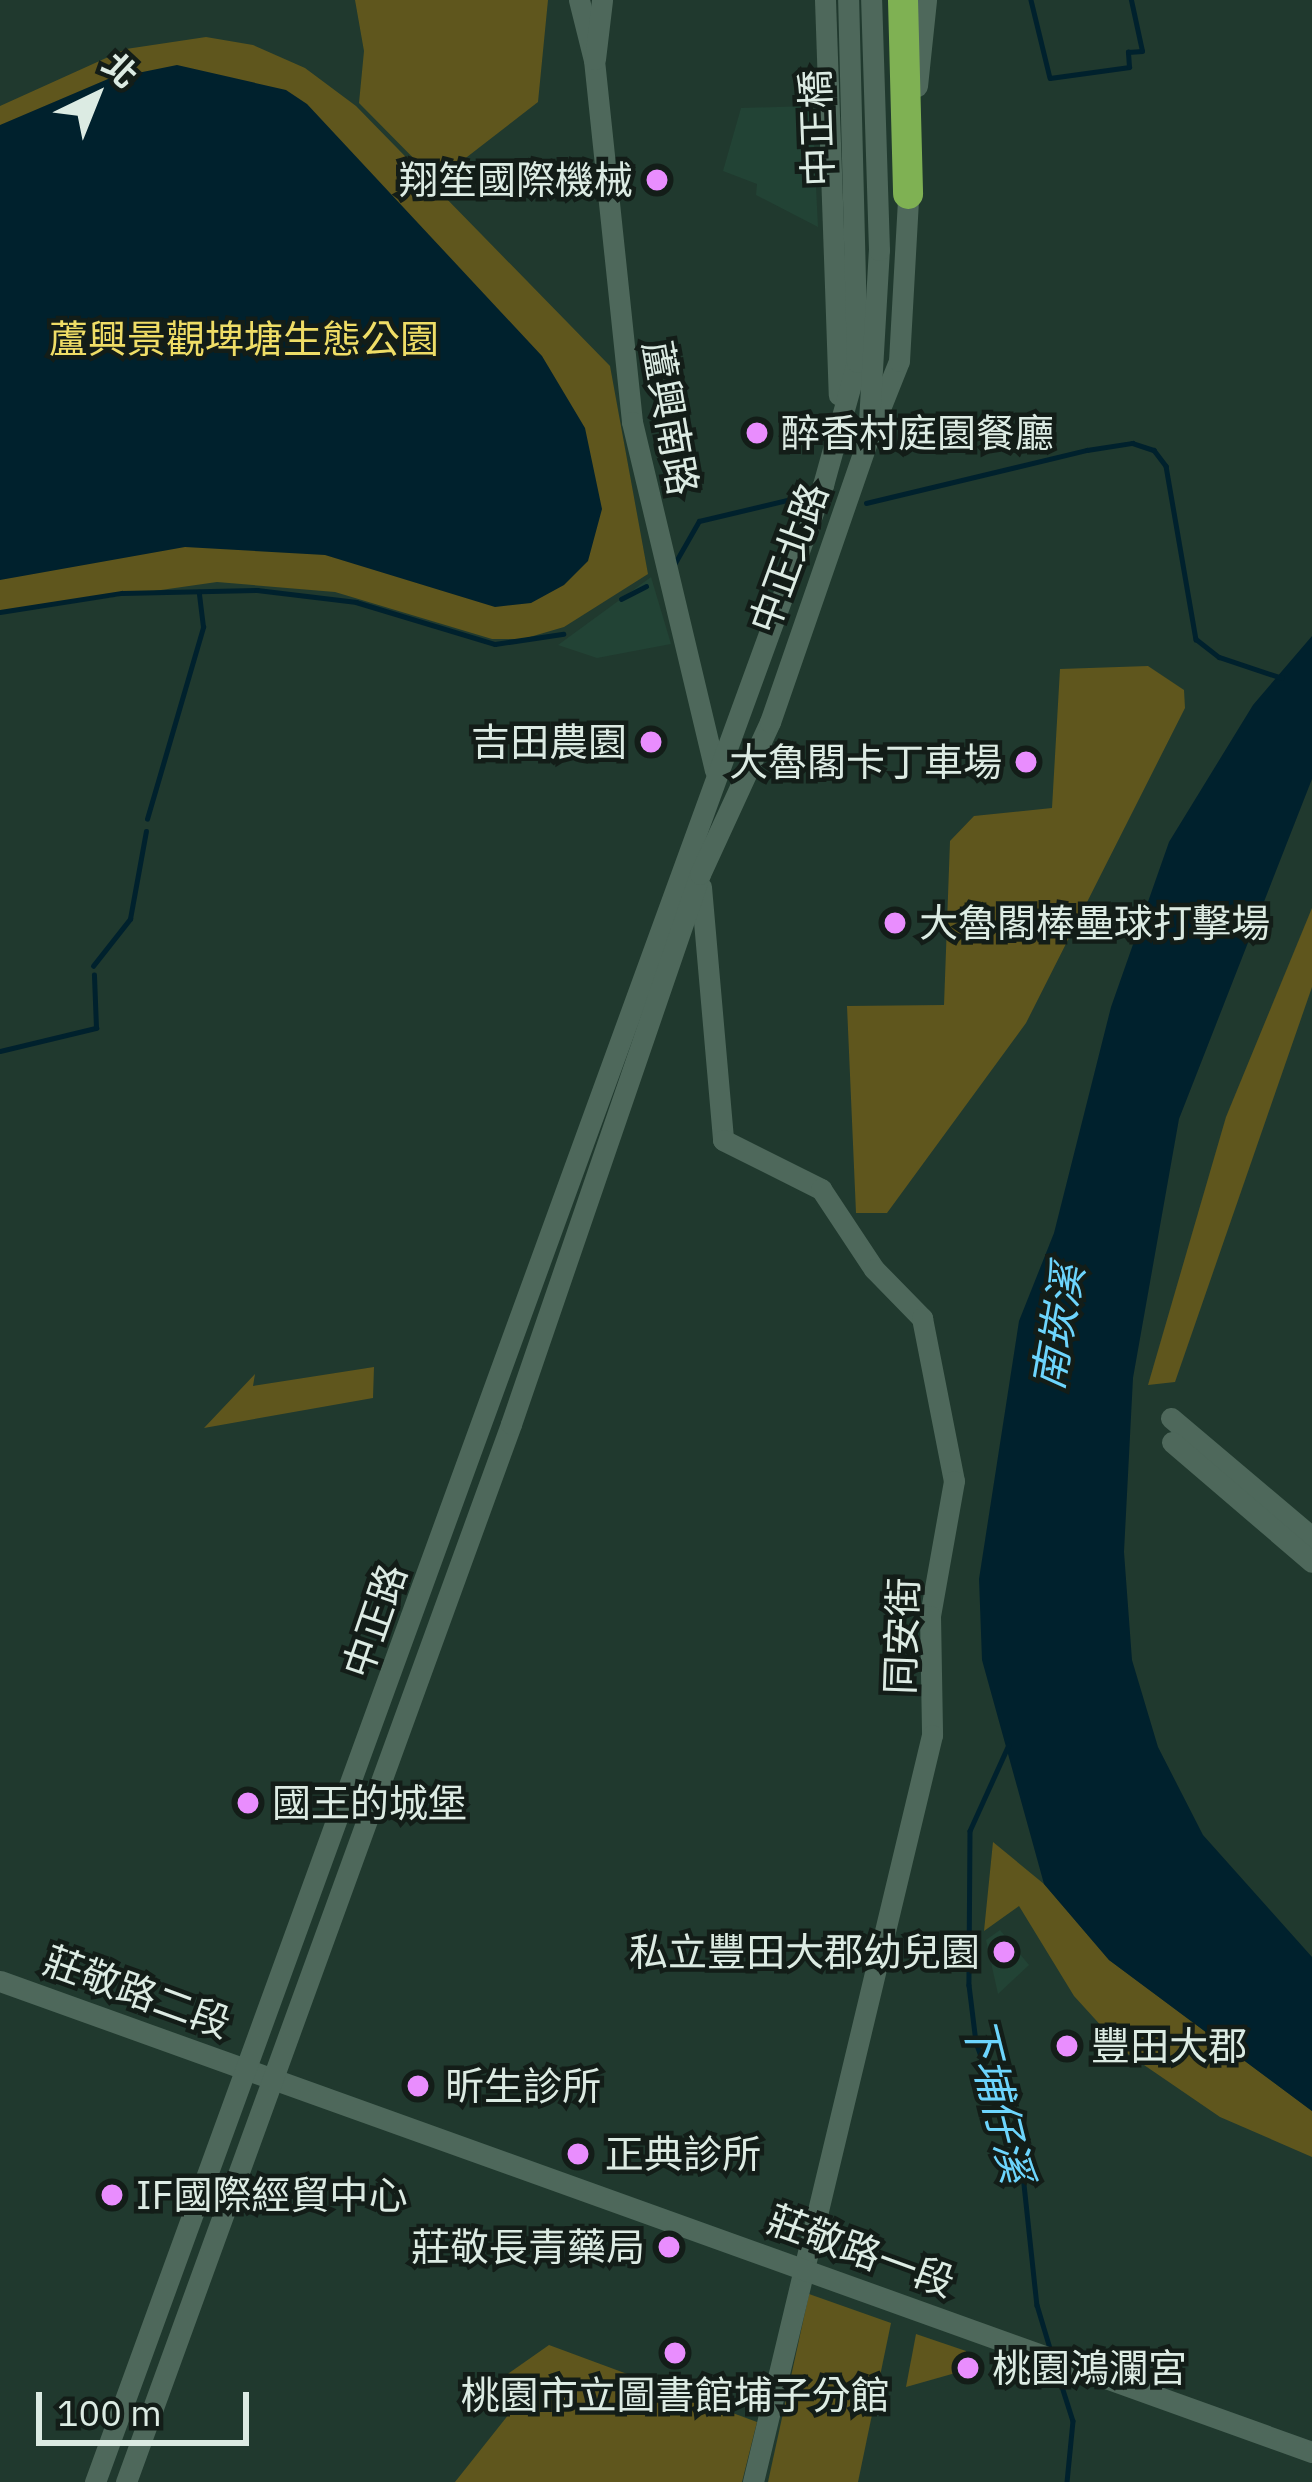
<!DOCTYPE html>
<html>
<head>
<meta charset="utf-8">
<style>
  body { margin:0 }
  #map { position:relative; width:1312px; height:2482px; overflow:hidden; background:#20392e; font-family:"IBM Plex Sans","Noto Sans TC",sans-serif }
  div>[style] { position:absolute }
  .built>* { inset:0; background:#224335 }
  .green>* { inset:0; background:#5f561d }
  .water>* { inset:0; background:#00212d }
  .stream>* { height:4.5px; margin:-2.25px; padding:0 2.25px; transform-origin:2.25px; border-radius:2.25px; background:#00212d }
  .minor>* { height:21px; margin:-10.5px; padding:0 10.5px; transform-origin:10.5px; border-radius:10.5px; background:#4e685b }
  .highway>* { height:30px; margin:-15px; padding:0 15px; transform-origin:15px; border-radius:15px; background:#7fb153 }
  .dots>* { width:33px; height:33px; translate:-50% -50%; box-sizing:border-box; border:6px solid #131d18; border-radius:50% }
  span { translate:-50% -50%; white-space:nowrap; text-align:center; line-height:1.15; -webkit-text-stroke:9px #131d18; paint-order:stroke }
  .street-label { font-size:39px; color:#dcebe3 }
  .poi-label { font-size:39px; color:#dcebe3 }
  .right { translate:-100% -50%; text-align:right }
  .left { translate:0 -50%; text-align:left }
  .park-label { font-size:39px; color:#efdd66 }
  .water-label { font-size:42px; color:#6dd5fd; font-style:italic }
  .north { position:absolute; left:36px; top:36px; width:120px; height:120px; -webkit-text-stroke:9px #131d18; paint-order:stroke; rotate:43deg; font-size:33px; font-weight:700; line-height:48px; text-align:center; color:#dcebe3 }
  .north::after { content:''; display:block; margin:auto; width:42px; height:54px; background:#dcebe3; clip-path:polygon(50% 0,100% 100%,50% 72%,0 100%) }
  .scale { position:absolute; left:36px; top:2392px; width:213px; height:54px; box-sizing:border-box; border:6px solid #dcebe3; border-top:0; padding-left:15px; font-size:36px; line-height:42px; white-space:nowrap; color:#dcebe3; -webkit-text-stroke:9px #131d18; paint-order:stroke }
</style>
</head>
<body>
<div id="map">
  <div class="built">
    <i style="clip-path:polygon(809px 106px,814px 146px,818px 227px,756px 195px,757px 184px,723px 171px,741px 108px)"></i>
    <i style="clip-path:polygon(651px 577px,671px 644px,597px 658px,558px 645px)"></i>
    <i style="clip-path:polygon(1000px 1930px,1029px 1965px,998px 1994px,986px 1940px)"></i>
  </div>
  <div class="green">
    <i style="clip-path:polygon(355px 0,548px 0,538px 102px,436px 181px,359px 103px,364px 51px)"></i>
    <i style="clip-path:polygon(206px 37px,253px 45px,305px 68px,356px 106px,610px 366px,648px 574px,564px 627px,523px 639px,492px 639px,335px 592px,217px 582px,0 613px,0 106px,126px 49px)"></i>
    <i style="clip-path:polygon(1148px 666px,1184px 690px,1185px 708px,1026px 1023px,887px 1213px,856px 1213px,847px 1006px,944px 1005px,950px 841px,974px 816px,1052px 808px,1060px 669px)"></i>
    <i style="clip-path:polygon(1312px 908px,1312px 987px,1175px 1382px,1148px 1385px,1226px 1117px)"></i>
    <i style="clip-path:polygon(374px 1367px,373px 1398px,204px 1428px,255px 1374px,253px 1386px)"></i>
    <i style="clip-path:polygon(993px 1842px,1044px 1884px,1109px 1960px,1312px 2111px,1312px 2157px,1220px 2117px,1125px 2052px,1074px 1996px,1019px 1906px,984px 1931px)"></i>
    <i style="clip-path:polygon(809px 2294px,891px 2323px,858px 2482px,768px 2482px)"></i>
    <i style="clip-path:polygon(916px 2334px,966px 2351px,959px 2372px,906px 2387px)"></i>
    <i style="clip-path:polygon(549px 2345px,757px 2422px,742px 2482px,455px 2482px,517px 2404px,502px 2378px)"></i>
  </div>
  <div class="water">
    <i style="clip-path:polygon(177px 65px,286px 90px,307px 104px,542px 356px,585px 428px,602px 509px,588px 561px,564px 585px,531px 603px,495px 607px,325px 555px,185px 547px,0 580px,0 125px,108px 79px)"></i>
    <i style="clip-path:polygon(1312px 636px,1312px 779px,1179px 1119px,1133px 1378px,1124px 1552px,1132px 1660px,1158px 1747px,1203px 1835px,1312px 1957px,1312px 2111px,1109px 1960px,1044px 1884px,982px 1660px,979px 1579px,1019px 1321px,1054px 1233px,1111px 1007px,1169px 842px,1253px 705px)"></i>
  </div>
  <div class="stream">
    <i style="left:1031px;top:0;width:80px;rotate:76.3deg"></i>
    <i style="left:1050px;top:78px;width:80px;rotate:-7.9deg"></i>
    <i style="left:1129px;top:67px;width:15px;rotate:-94deg"></i>
    <i style="left:1128px;top:52px;width:14px;rotate:-4deg"></i>
    <i style="left:1142px;top:51px;width:52px;rotate:-102.2deg"></i>
    <i style="left:866px;top:503px;width:227px;rotate:-13.5deg"></i>
    <i style="left:1087px;top:450px;width:46px;rotate:-8.8deg"></i>
    <i style="left:1132px;top:443px;width:23px;rotate:18deg"></i>
    <i style="left:1154px;top:450px;width:20px;rotate:53deg"></i>
    <i style="left:1166px;top:466px;width:176px;rotate:80.2deg"></i>
    <i style="left:1196px;top:639px;width:29px;rotate:38deg"></i>
    <i style="left:1219px;top:657px;width:66px;rotate:18.4deg"></i>
    <i style="left:675px;top:563px;width:48px;rotate:-60.3deg"></i>
    <i style="left:699px;top:521px;width:112px;rotate:-13.4deg"></i>
    <i style="left:621px;top:599px;width:28px;rotate:-27deg"></i>
    <i style="left:0;top:612px;width:123px;rotate:-8.9deg"></i>
    <i style="left:122px;top:593px;width:135px;rotate:-1.3deg"></i>
    <i style="left:257px;top:590px;width:100px;rotate:6.9deg"></i>
    <i style="left:356px;top:602px;width:145px;rotate:16.8deg"></i>
    <i style="left:495px;top:644px;width:69px;rotate:-8.4deg"></i>
    <i style="left:147px;top:819px;width:200px;rotate:-73.7deg"></i>
    <i style="left:203px;top:627px;width:35px;rotate:-97deg"></i>
    <i style="left:93px;top:966px;width:60px;rotate:-51.8deg"></i>
    <i style="left:130px;top:919px;width:89px;rotate:-79.7deg"></i>
    <i style="left:0;top:1051px;width:99px;rotate:-13.5deg"></i>
    <i style="left:96px;top:1028px;width:53px;rotate:-92.2deg"></i>
    <i style="left:1009px;top:1745px;width:94px;rotate:114.4deg"></i>
    <i style="left:970px;top:1831px;width:154px;rotate:90.4deg"></i>
    <i style="left:969px;top:1985px;width:57px;rotate:83deg"></i>
    <i style="left:976px;top:2042px;width:141px;rotate:70.5deg"></i>
    <i style="left:1023px;top:2175px;width:131px;rotate:83.9deg"></i>
    <i style="left:1037px;top:2305px;width:45px;rotate:73.2deg"></i>
    <i style="left:1057px;top:2371px;width:52px;rotate:72.3deg"></i>
    <i style="left:1073px;top:2421px;width:61px;rotate:95.6deg"></i>
  </div>
  <div class="minor">
    <i style="left:579px;top:0;width:62px;rotate:76deg"></i>
    <i style="left:594px;top:60px;width:364px;rotate:84deg"></i>
    <i style="left:632px;top:422px;width:358px;rotate:76.6deg"></i>
    <i style="left:825px;top:0;width:395px;rotate:88deg"></i>
    <i style="left:595px;top:59px;width:59px;rotate:-83.2deg"></i>
    <i style="left:917px;top:86px;width:86px;rotate:-84deg"></i>
    <i style="left:879px;top:411px;width:54px;rotate:-68.2deg"></i>
    <i style="left:899px;top:361px;width:178px;rotate:-86.8deg"></i>
    <i style="left:701px;top:887px;width:254px;rotate:85deg"></i>
    <i style="left:723px;top:1140px;width:110px;rotate:26.6deg"></i>
    <i style="left:821px;top:1189px;width:96px;rotate:56.5deg"></i>
    <i style="left:874px;top:1269px;width:69px;rotate:45.6deg"></i>
    <i style="left:922px;top:1318px;width:166px;rotate:78.9deg"></i>
    <i style="left:954px;top:1481px;width:137px;rotate:100.1deg"></i>
    <i style="left:930px;top:1616px;width:119px;rotate:89deg"></i>
    <i style="left:932px;top:1735px;width:768px;rotate:103.48deg"></i>
    <i style="left:1171px;top:1418px;width:185px;rotate:40.2deg"></i>
    <i style="left:1172px;top:1442px;width:184px;rotate:40.6deg"></i>
    <i style="left:0;top:1981px;width:1394px;rotate:19.75deg"></i>
    <i style="left:95px;top:2482px;width:2126px;rotate:-69.97deg"></i>
    <i style="left:823px;top:485px;width:128px;rotate:-74.5deg"></i>
    <i style="left:857px;top:362px;width:362px;rotate:-91.4deg"></i>
    <i style="left:126px;top:2482px;width:1126px;rotate:-70deg"></i>
    <i style="left:511px;top:1424px;width:582px;rotate:-71.04deg"></i>
    <i style="left:700px;top:874px;width:167px;rotate:-65.3deg"></i>
    <i style="left:770px;top:722px;width:299px;rotate:-70.9deg"></i>
    <i style="left:868px;top:439px;width:189px;rotate:-86.7deg"></i>
    <i style="left:879px;top:250px;width:250px;rotate:-91.8deg"></i>
  </div>
  <div class="highway">
    <i style="left:903px;top:0;width:194px;rotate:88.5deg"></i>
  </div>
  <div class="dots">
    <i style="left:657px;top:180px;background:#e98dfe"></i>
    <i style="left:757px;top:433px;background:#e98dfe"></i>
    <i style="left:651px;top:742px;background:#e98dfe"></i>
    <i style="left:1026px;top:762px;background:#e98dfe"></i>
    <i style="left:895px;top:923px;background:#e98dfe"></i>
    <i style="left:248px;top:1803px;background:#e98dfe"></i>
    <i style="left:1004px;top:1952px;background:#e98dfe"></i>
    <i style="left:1067px;top:2046px;background:#e98dfe"></i>
    <i style="left:418px;top:2086px;background:#e98dfe"></i>
    <i style="left:578px;top:2154px;background:#e98dfe"></i>
    <i style="left:112px;top:2195px;background:#e98dfe"></i>
    <i style="left:669px;top:2247px;background:#e98dfe"></i>
    <i style="left:675px;top:2353px;background:#e98dfe"></i>
    <i style="left:968px;top:2368px;background:#e98dfe"></i>
  </div>
  <div class="street-label">
    <span style="left:817px;top:128px;rotate:-92deg">中正橋</span>
    <span style="left:670px;top:418px;rotate:80deg">蘆興南路</span>
    <span style="left:789px;top:558px;rotate:-70deg">中正北路</span>
    <span style="left:375px;top:1621px;rotate:-71deg">中正路</span>
    <span style="left:902px;top:1636px;rotate:-88deg">同安街</span>
    <span style="left:137px;top:1992px;rotate:20deg">莊敬路二段</span>
    <span style="left:861px;top:2251px;rotate:20deg">莊敬路一段</span>
  </div>
  <div class="poi-label">
    <span class="right" style="left:633px;top:180px">翔笙國際機械</span>
    <span class="left" style="left:781px;top:433px">醉香村庭園餐廳</span>
    <span class="right" style="left:627px;top:742px">吉田農園</span>
    <span class="right" style="left:1002px;top:762px">大魯閣卡丁車場</span>
    <span class="left" style="left:919px;top:923px">大魯閣棒壘球打擊場</span>
    <span class="left" style="left:272px;top:1803px">國王的城堡</span>
    <span class="right" style="left:980px;top:1952px">私立豐田大郡幼兒園</span>
    <span class="left" style="left:1091px;top:2046px">豐田大郡</span>
    <span class="left" style="left:445px;top:2086px">昕生診所</span>
    <span class="left" style="left:605px;top:2154px">正典診所</span>
    <span class="left" style="left:136px;top:2195px">IF國際經貿中心</span>
    <span class="right" style="left:645px;top:2247px">莊敬長青藥局</span>
    <span class="left" style="left:992px;top:2368px">桃園鴻瀾宮</span>
    <span style="left:675px;top:2395px">桃園市立圖書館埔子分館</span>
  </div>
  <div class="park-label">
    <span style="left:244px;top:339px">蘆興景觀埤塘生態公園</span>
  </div>
  <div class="water-label">
    <span style="left:1058px;top:1327px;rotate:-80deg">南崁溪</span>
    <span style="left:998px;top:2100px;rotate:76deg">下埔仔溪</span>
  </div>
  <div class="north">北</div>
  <div class="scale">100 m</div>
</div>
</body>
</html>
